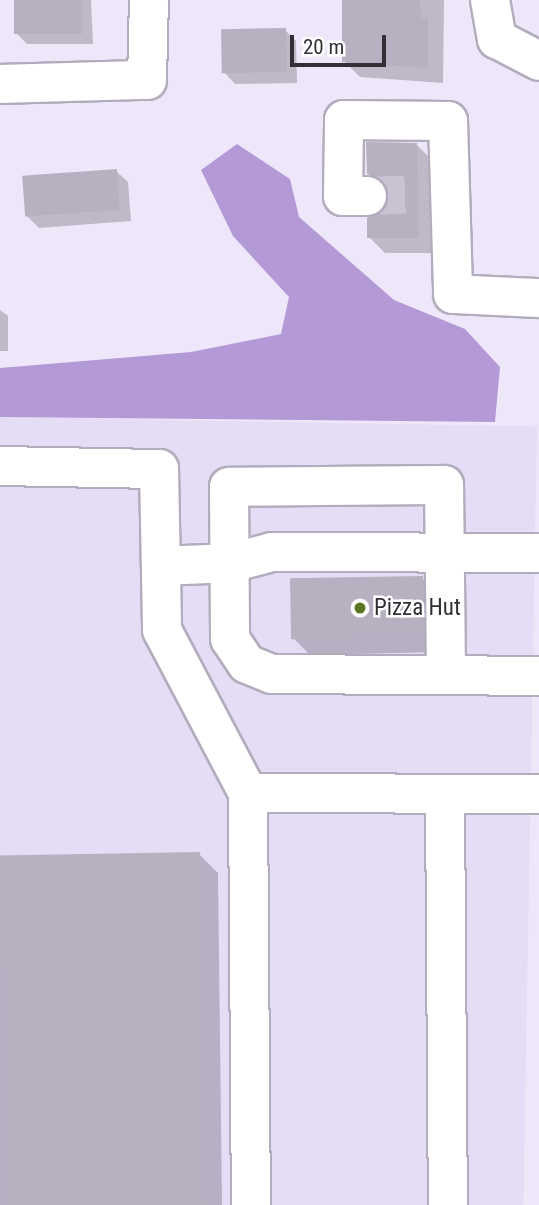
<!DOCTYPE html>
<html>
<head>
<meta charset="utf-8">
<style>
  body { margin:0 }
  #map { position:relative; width:539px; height:1205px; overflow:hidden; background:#eee7f9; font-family:"Roboto Condensed",sans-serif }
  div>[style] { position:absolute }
  .built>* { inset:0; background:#e5dcf5; transform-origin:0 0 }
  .forest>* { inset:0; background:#b39ad7 }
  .shadow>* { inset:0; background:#0003 }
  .building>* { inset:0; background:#b7b0c1; transform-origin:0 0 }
  .minor-tunnel>* { height:38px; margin-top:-19px; transform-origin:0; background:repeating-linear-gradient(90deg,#c8c2d2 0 38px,transparent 0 57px) }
  .roads { filter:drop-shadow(2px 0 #b2acbd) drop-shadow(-2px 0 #b2acbd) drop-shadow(0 2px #b2acbd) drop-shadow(0 -2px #b2acbd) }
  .minor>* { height:38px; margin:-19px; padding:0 19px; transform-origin:19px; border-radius:19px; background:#fff }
  .dots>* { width:19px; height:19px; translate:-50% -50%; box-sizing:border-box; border:4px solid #fff; border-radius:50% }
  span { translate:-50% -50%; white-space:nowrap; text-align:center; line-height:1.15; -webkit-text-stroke:5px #fff; paint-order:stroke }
  .poi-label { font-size:23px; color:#322f36 }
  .left { translate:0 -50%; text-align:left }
  .scale { position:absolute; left:290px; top:35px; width:96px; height:32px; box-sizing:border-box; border:4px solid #322f36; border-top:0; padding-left:9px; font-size:21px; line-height:24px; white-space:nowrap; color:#322f36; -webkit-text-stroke:5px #fff; paint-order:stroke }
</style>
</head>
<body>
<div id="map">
  <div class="built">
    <i style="left:0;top:417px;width:537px;height:788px;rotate:1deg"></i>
  </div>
  <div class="forest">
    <i style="clip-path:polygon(237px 144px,290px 179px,299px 217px,394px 300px,465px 329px,500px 367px,495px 422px,0 417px,0 368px,191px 352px,281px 334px,289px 297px,233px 236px,201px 170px)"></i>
  </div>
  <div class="shadow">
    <i style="clip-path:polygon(16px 0,91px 0,93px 44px,27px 44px,16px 33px)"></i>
    <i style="clip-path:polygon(343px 0,444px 0,443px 83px,360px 77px,344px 61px)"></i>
    <i style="clip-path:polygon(285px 30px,296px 41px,297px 83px,235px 84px,224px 72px)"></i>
    <i style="clip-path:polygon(416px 144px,432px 160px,434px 253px,385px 253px,369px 237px,391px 195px,368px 173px)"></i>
    <i style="clip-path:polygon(116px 171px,128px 182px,131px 221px,39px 228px,27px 216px)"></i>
    <i style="clip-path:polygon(0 310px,8px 316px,8px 351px,0 351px)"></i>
    <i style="clip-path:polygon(422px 578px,438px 594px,439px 652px,310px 655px,294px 639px)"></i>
    <i style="clip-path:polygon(199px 854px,218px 873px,222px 1205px,0 1205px,0 856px)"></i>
  </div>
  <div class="building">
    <i style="left:14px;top:0;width:68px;height:34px"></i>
    <i style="clip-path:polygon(342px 0,420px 0,421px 18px,428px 17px,428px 68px,342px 62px)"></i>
    <i style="left:286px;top:28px;width:44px;height:65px;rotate:89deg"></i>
    <i style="clip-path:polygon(366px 142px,417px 143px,419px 238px,367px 238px,367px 218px,386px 207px,389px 195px,378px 177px,367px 174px)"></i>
    <i style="left:117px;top:169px;width:41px;height:95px;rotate:86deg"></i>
    <i style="left:423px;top:576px;width:61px;height:133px;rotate:89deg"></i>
    <i style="left:200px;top:852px;width:353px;height:200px;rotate:89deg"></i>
  </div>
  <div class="minor-tunnel">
    <i style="left:367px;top:196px;width:51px;rotate:-2.2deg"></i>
  </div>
  <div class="roads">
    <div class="minor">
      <i style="left:490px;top:0;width:40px;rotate:80deg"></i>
      <i style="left:497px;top:39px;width:47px;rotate:27.6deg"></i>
      <i style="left:0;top:84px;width:147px;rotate:-1.6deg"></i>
      <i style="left:147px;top:80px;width:80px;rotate:-88.6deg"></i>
      <i style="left:367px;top:196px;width:24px;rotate:180deg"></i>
      <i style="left:343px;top:196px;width:76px;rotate:-89.2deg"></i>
      <i style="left:344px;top:120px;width:104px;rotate:0.6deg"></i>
      <i style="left:448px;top:121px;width:173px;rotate:88.3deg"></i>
      <i style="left:453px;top:294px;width:86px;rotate:2.7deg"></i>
      <i style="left:0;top:466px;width:159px;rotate:1.1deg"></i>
      <i style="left:159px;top:469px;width:161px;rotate:88.9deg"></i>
      <i style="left:162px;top:630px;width:184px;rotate:62.2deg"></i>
      <i style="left:248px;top:793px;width:412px;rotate:89.6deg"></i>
      <i style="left:161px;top:566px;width:70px;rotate:-2.5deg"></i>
      <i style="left:231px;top:563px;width:42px;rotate:-15deg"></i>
      <i style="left:272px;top:552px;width:267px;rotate:0.2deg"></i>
      <i style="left:446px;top:674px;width:189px;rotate:-90.6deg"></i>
      <i style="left:444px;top:485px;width:215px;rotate:179.5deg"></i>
      <i style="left:229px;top:487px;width:152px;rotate:89.6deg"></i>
      <i style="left:230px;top:639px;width:30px;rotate:56deg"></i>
      <i style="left:247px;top:664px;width:27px;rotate:22deg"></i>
      <i style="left:272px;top:674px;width:267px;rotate:0.4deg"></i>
      <i style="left:248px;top:793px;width:291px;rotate:0.2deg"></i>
      <i style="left:445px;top:797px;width:408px;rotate:89.6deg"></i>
    </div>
  </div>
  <div class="dots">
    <i style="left:360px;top:608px;background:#5f7525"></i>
  </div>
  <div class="poi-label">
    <span class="left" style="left:374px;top:608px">Pizza Hut</span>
  </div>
  <div class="scale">20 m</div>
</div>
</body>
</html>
